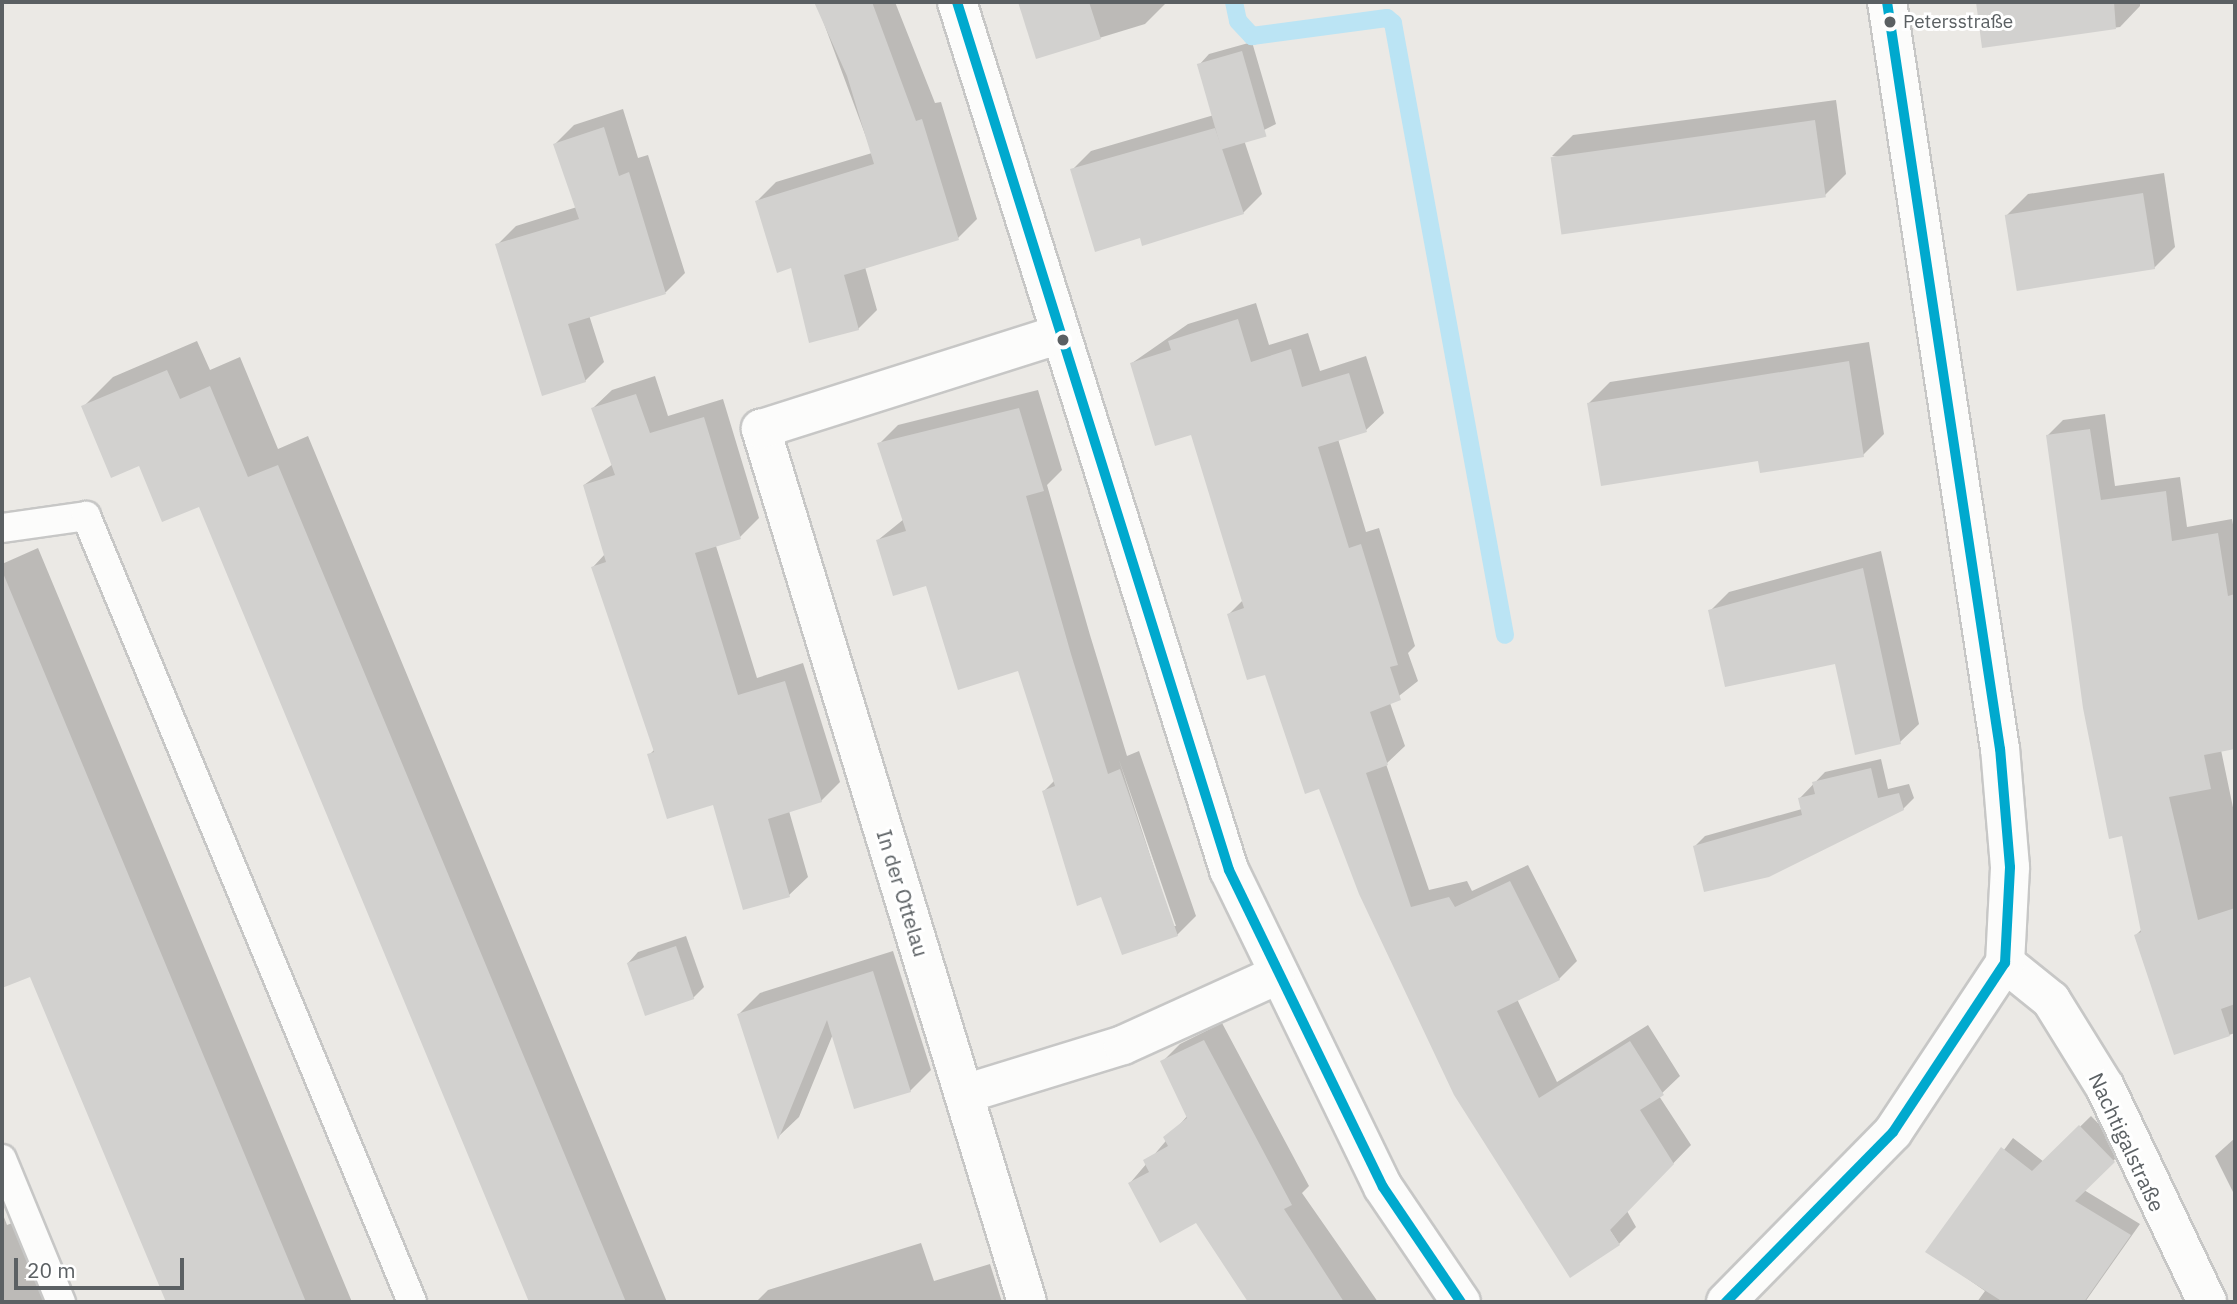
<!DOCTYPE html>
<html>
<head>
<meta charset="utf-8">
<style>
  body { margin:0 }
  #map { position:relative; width:2237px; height:1304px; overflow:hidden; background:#ebe9e5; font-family:"IBM Plex Sans",sans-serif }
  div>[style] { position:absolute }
  .shadow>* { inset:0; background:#0003 }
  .stream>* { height:18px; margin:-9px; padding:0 9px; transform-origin:9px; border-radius:9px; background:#bbe4f4 }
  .building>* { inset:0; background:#d2d1cf; transform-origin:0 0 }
  .roads { filter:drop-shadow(2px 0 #c7c7c6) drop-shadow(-2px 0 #c7c7c6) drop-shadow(0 2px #c7c7c6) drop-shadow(0 -2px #c7c7c6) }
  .lane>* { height:28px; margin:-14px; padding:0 14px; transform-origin:14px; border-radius:14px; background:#fcfcfb }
  .street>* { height:38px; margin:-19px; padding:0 19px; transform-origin:19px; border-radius:19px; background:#fcfcfb }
  .bus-1>* { height:10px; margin:-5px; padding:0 5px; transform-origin:5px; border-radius:5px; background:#00a9ce }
  .dots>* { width:19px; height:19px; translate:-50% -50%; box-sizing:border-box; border:4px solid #fff; border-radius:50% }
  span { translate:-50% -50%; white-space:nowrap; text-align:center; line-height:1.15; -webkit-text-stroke:6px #fff; paint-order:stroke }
  .bus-label { font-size:19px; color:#5b6063 }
  .left { translate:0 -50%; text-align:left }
  .street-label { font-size:21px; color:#5b6063 }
  .frame { position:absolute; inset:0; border:4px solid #5b6063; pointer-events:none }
  .scale { position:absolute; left:14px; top:1258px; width:170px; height:32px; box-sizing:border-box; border:4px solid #5b6063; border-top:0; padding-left:9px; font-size:21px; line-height:24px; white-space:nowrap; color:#5b6063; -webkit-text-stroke:5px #fff; paint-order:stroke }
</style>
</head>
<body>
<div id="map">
  <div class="shadow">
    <i style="clip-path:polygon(816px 2px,895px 2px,935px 103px,941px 102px,977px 219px,958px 238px,865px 267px,877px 310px,858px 329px,793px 266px,757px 201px,776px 182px,872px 153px)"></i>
    <i style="clip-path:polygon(1020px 2px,1165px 2px,1166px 3px,1145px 24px,1037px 57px)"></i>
    <i style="clip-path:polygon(1977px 2px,2140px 2px,2140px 6px,2120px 27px,1983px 46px)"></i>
    <i style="clip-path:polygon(1252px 42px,1276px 124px,1244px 140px,1262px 194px,1243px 213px,1141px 236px,1072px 170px,1091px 151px,1214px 115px,1199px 65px,1209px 54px)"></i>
    <i style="clip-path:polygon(1836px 100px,1846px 174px,1825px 195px,1552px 156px,1573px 135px)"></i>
    <i style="clip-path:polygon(623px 109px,638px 158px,648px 155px,685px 273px,666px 292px,589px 315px,604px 362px,585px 381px,497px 245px,516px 226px,577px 207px,555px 144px,574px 125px)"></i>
    <i style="clip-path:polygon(2164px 173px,2175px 247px,2154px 268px,2007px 215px,2028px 194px)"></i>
    <i style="clip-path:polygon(1256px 303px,1269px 345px,1308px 333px,1320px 371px,1366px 356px,1384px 413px,1366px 430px,1338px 439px,1366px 532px,1379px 528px,1415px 646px,1408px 653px,1418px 681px,1390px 703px,1405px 746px,1386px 764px,1429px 890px,1467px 881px,1472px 891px,1528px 865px,1577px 961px,1559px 979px,1517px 999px,1557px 1082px,1648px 1025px,1680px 1076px,1659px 1096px,1691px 1145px,1627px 1211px,1636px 1227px,1619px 1244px,1320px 787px,1266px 673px,1229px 614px,1243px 600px,1192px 433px,1132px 363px,1188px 324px)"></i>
    <i style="clip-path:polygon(197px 341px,210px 370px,240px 357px,278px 449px,308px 436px,667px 1302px,531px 1302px,200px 504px,140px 463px,83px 407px,113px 377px)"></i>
    <i style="clip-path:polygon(1869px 342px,1884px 434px,1863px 455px,1760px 459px,1589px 403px,1610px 382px)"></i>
    <i style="clip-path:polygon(655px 376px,668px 416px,723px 399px,759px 518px,740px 537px,716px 546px,757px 678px,803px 663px,840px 782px,821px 801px,789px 811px,808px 877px,789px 895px,714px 803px,649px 755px,655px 749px,593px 567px,605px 554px,584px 485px,613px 464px,593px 408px,612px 390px)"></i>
    <i style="clip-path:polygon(evenodd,1038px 390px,1062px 470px,1047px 485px,1090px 635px,1127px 756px,1139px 751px,1196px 916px,1177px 935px,1102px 894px,1044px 791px,1055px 780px,1019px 669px,878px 540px,904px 519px,879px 444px,898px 425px,1038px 390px,1119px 760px,1176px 926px,1173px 926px,1119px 760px)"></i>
    <i style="clip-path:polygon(2105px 414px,2115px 486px,2180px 477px,2187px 527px,2232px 519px,2235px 536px,2235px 747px,2221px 750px,2235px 817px,2235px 1033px,2175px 1053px,2136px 935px,2142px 929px,2048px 435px,2063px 420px)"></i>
    <i style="clip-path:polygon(38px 548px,352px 1302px,168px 1302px,31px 974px,2px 986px,2px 564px)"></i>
    <i style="clip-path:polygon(1881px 551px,1919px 724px,1900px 742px,1836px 661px,1710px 611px,1729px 592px)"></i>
    <i style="clip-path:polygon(1881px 759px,1888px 789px,1909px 784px,1914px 798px,1903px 809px,1695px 846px,1705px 836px,1802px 809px,1800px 798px,1825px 772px)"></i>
    <i style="clip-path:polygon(686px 936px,704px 987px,693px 998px,628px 963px,638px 952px)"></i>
    <i style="clip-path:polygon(893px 951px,931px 1070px,910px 1091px,833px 1034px,799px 1117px,779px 1136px,739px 1014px,760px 993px)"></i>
    <i style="clip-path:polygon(1222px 1023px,1309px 1186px,1302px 1193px,1378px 1302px,1249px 1302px,1197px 1221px,1130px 1183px,1188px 1115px,1162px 1062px,1180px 1044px)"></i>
    <i style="clip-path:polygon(2091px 1116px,2124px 1150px,2084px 1190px,2140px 1224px,2085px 1302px,1977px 1302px,1985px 1291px,1928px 1251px,2013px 1138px,2044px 1162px)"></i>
    <i style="clip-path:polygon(2235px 1138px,2235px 1196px,2215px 1156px)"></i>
    <i style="clip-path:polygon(2px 1212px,7px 1225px,38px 1213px,73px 1302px,2px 1302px)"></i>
    <i style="clip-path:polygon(921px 1243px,934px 1281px,990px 1264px,1002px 1302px,756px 1302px,768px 1290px)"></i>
  </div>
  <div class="stream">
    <i style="left:1234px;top:2px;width:19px;rotate:78deg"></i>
    <i style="left:1238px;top:21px;width:21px;rotate:47deg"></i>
    <i style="left:1252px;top:36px;width:136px;rotate:-7.6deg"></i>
    <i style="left:1387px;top:18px;width:8px;rotate:40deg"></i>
    <i style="left:1393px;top:23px;width:622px;rotate:79.63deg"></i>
  </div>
  <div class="building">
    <i style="clip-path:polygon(814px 2px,872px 2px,916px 121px,922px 119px,959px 240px,844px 275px,859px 330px,809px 343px,791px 268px,777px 273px,755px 201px,874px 164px,847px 76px)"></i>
    <i style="clip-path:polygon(1018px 2px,1089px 2px,1101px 39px,1036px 59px)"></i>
    <i style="clip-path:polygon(1976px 2px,2114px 2px,2116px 29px,1982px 48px)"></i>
    <i style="left:1242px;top:51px;width:89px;height:47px;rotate:74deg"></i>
    <i style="left:1815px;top:120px;width:78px;height:267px;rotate:82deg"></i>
    <i style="clip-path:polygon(604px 127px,619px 176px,629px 172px,666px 294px,568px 324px,586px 382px,542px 396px,495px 244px,579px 219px,553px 144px)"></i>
    <i style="clip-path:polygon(1215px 128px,1244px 214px,1142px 246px,1140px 238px,1095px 252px,1070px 169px)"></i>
    <i style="left:2143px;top:193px;width:77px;height:140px;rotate:81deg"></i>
    <i style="clip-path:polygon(1238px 319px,1251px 362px,1291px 349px,1302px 387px,1349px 373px,1367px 432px,1318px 447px,1349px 548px,1361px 544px,1398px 665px,1390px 667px,1401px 700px,1370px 712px,1388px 765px,1366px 773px,1411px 907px,1449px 897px,1455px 907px,1510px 881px,1560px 980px,1497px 1011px,1539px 1098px,1630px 1041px,1664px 1095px,1640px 1110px,1674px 1164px,1610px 1230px,1620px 1245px,1570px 1278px,1454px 1095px,1359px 894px,1319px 789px,1305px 794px,1265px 675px,1247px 680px,1227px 614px,1244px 608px,1191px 435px,1155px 446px,1130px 363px,1171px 350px,1168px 341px)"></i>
    <i style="clip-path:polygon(1849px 361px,1864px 457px,1760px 473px,1758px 461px,1601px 486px,1587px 403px)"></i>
    <i style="clip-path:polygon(167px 370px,180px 399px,210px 386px,248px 477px,278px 465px,626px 1302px,529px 1302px,199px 507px,162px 522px,139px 466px,111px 478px,81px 406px)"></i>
    <i style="clip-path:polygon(636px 394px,650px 433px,704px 417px,741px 539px,695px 553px,738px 695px,785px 681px,822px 802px,768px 819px,790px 897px,743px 910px,713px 805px,667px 819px,647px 754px,654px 752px,591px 567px,606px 562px,583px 485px,615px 475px,591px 408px)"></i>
    <i style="clip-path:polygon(1019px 408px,1044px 491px,1026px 496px,1071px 654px,1108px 774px,1120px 769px,1178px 936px,1122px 955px,1101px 897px,1077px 906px,1042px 791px,1055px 786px,1018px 671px,958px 690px,926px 586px,893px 596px,876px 540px,906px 531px,877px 443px)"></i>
    <i style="clip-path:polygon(2090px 429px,2101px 500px,2166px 491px,2172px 541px,2218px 533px,2228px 596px,2235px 594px,2235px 749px,2204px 755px,2211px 789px,2169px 797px,2198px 920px,2235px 908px,2235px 1004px,2221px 1009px,2230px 1036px,2174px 1055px,2134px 935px,2141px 932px,2122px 836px,2109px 839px,2083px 708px,2046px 435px)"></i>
    <i style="clip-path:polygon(1863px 568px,1901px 744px,1855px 755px,1835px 664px,1725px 687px,1708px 610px)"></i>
    <i style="clip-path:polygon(3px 573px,306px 1302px,166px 1302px,30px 977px,2px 988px)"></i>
    <i style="clip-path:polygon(1871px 768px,1878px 798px,1899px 793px,1904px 810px,1769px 877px,1704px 892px,1693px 846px,1802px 815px,1798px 798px,1815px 794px,1812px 782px)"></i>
    <i style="left:676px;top:946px;width:56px;height:52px;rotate:71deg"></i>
    <i style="clip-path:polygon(873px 971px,911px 1092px,854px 1109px,827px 1020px,778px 1140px,737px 1014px)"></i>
    <i style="clip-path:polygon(1204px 1040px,1292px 1205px,1284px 1209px,1344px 1302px,1248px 1302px,1196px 1223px,1160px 1243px,1128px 1183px,1149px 1172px,1143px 1160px,1168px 1146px,1163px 1137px,1187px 1118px,1160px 1061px)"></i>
    <i style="clip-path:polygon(2079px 1125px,2115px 1162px,2075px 1201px,2131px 1235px,2084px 1302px,2003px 1302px,1925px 1252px,2001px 1147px,2032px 1171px)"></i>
  </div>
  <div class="roads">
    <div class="lane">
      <i style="left:2px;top:528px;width:85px;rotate:-8.1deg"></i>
      <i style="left:86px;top:516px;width:851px;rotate:67.47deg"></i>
      <i style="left:2px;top:1159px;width:155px;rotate:67.6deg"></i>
    </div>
    <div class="street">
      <i style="left:957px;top:2px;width:910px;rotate:72.6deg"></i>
      <i style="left:1229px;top:870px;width:352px;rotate:64.1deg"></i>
      <i style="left:1383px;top:1187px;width:139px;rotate:55.9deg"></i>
      <i style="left:2005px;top:963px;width:59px;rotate:38.8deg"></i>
      <i style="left:2051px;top:1000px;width:102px;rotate:58.2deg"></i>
      <i style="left:2105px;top:1087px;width:238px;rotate:64.6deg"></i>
      <i style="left:964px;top:1094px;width:166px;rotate:-17.1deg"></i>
      <i style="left:1123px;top:1045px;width:167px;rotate:-24.4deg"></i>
      <i style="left:1027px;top:1302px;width:913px;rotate:-106.95deg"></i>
      <i style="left:761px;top:429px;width:312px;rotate:-17.6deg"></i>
      <i style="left:1726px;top:1302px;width:238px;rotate:-45.5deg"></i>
      <i style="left:1893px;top:1132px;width:203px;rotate:-56.5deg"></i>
      <i style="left:2005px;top:963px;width:96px;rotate:-87deg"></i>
      <i style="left:2010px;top:867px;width:118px;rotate:-94.8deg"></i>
      <i style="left:2000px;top:749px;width:755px;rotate:-98.6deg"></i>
    </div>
  </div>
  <div class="bus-1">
    <i style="left:957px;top:2px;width:910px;rotate:72.6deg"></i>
    <i style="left:1229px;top:870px;width:352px;rotate:64.1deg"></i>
    <i style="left:1383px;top:1187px;width:139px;rotate:55.9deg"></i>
    <i style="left:1726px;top:1302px;width:238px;rotate:-45.5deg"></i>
    <i style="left:1893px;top:1132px;width:203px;rotate:-56.5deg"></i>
    <i style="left:2005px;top:963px;width:96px;rotate:-87deg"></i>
    <i style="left:2010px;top:867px;width:118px;rotate:-94.8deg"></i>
    <i style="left:2000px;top:749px;width:755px;rotate:-98.6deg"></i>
  </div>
  <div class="dots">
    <i style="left:1890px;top:22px;background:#5b6063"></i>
    <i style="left:1063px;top:340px;background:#5b6063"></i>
  </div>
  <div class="bus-label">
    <span class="left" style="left:1903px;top:22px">Petersstraße</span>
  </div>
  <div class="street-label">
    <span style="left:903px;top:893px;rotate:73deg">In der Ottelau</span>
    <span style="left:2127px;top:1142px;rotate:65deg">Nachtigalstraße</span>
  </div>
  <div class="frame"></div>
  <div class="scale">20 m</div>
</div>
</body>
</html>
